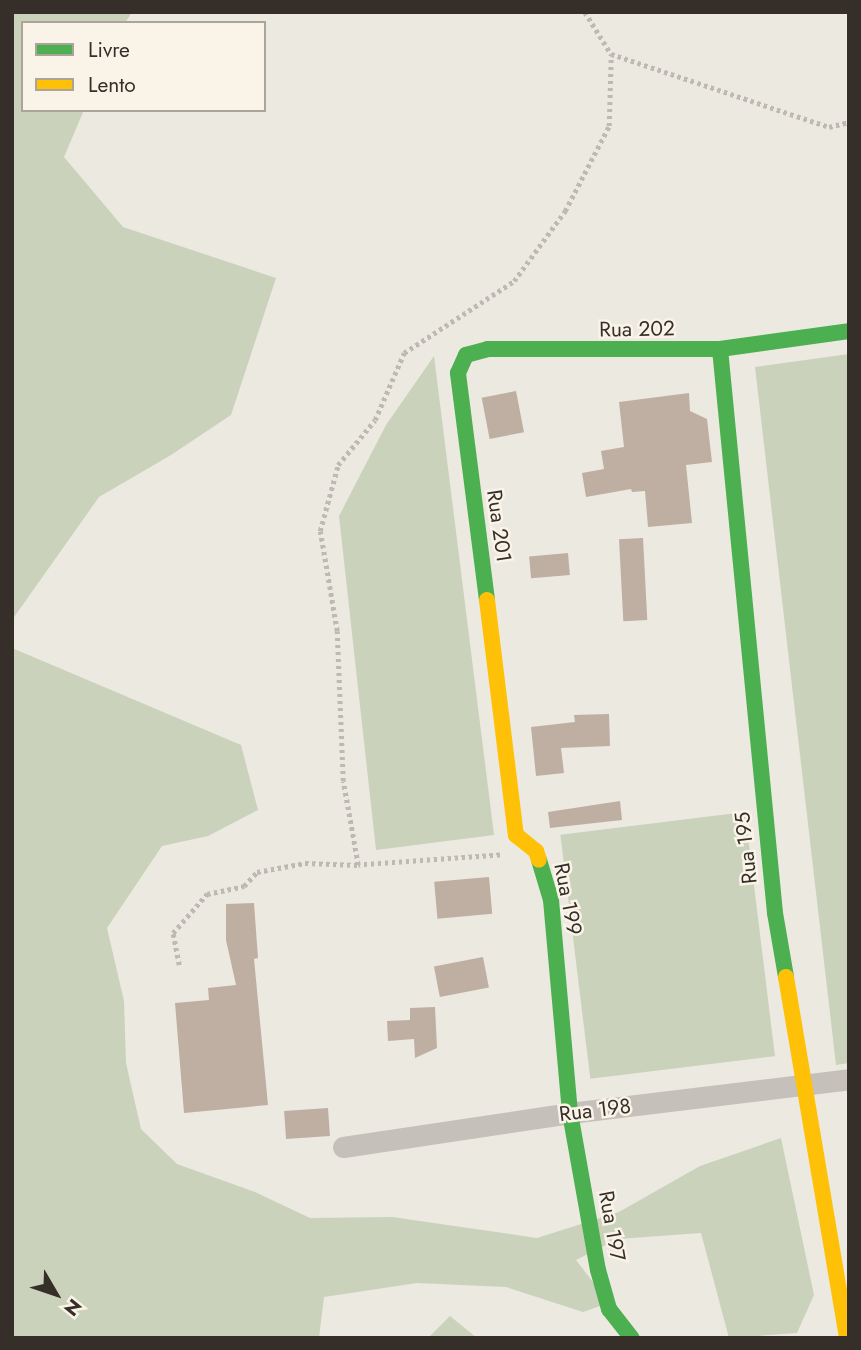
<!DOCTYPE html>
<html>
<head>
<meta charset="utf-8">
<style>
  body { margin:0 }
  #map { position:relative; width:861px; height:1350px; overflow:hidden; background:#ece9e1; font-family:Jost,sans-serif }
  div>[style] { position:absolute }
  .green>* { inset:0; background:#cad2bb; transform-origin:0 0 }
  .building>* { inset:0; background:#bfafa3; transform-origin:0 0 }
  .path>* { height:4.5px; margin-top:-2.25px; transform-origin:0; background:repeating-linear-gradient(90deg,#beb9b3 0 3.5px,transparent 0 7px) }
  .street>* { height:21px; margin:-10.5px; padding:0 10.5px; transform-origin:10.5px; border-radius:10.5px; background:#c5c0ba }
  .fast>* { height:16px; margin:-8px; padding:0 8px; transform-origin:8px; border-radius:8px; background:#4caf50 }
  .slow>* { height:16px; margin:-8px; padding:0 8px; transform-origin:8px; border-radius:8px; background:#ffc107 }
  span { translate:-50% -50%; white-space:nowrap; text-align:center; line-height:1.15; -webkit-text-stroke:5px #f9f3e8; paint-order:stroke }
  .street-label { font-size:21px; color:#362e28 }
  .frame { position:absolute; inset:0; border:14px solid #362e28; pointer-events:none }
  .legend { position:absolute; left:21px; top:21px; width:245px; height:91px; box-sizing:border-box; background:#f9f3e8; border:2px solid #aba49b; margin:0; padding:9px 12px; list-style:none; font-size:21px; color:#362e28 }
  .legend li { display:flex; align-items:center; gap:14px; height:35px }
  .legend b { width:35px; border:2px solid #aba49b }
  .north { position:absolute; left:21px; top:1259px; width:70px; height:70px; -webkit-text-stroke:5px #f9f3e8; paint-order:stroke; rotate:129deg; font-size:19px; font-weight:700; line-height:28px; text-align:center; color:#362e28 }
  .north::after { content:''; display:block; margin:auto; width:24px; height:32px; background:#362e28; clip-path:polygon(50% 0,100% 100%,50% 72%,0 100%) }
</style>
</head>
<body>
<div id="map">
  <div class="green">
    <i style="clip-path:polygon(12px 12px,132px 12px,125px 23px,23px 23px,23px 110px,84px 110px,64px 157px,123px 227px,276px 278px,231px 415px,171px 455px,99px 497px,12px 620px)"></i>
    <i style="clip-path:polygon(849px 354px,849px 1063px,836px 1065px,755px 367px)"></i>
    <i style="clip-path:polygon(434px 356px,494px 835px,376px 850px,339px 516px,386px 425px)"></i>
    <i style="clip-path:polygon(12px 648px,241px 745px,258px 810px,208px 836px,162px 846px,107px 928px,124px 1001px,126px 1063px,141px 1129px,177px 1164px,255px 1192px,310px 1218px,392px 1217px,537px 1238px,619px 1212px,700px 1166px,781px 1138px,814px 1295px,797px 1333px,729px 1338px,701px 1233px,618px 1239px,576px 1260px,609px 1303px,583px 1312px,506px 1287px,417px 1283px,324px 1297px,319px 1338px,12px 1338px)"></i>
    <i style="left:745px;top:812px;width:246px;height:186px;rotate:83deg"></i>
    <i style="clip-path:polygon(450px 1316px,477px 1338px,428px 1338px)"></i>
  </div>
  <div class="building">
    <i style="left:516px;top:391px;width:42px;height:35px;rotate:79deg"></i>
    <i style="clip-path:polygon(689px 393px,690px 411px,707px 419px,712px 462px,686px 465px,692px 523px,648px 527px,645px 491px,632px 492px,631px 489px,586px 497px,582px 473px,604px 469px,601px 451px,624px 447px,619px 402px)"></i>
    <i style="left:643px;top:538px;width:82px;height:24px;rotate:87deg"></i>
    <i style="left:568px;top:553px;width:22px;height:39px;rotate:85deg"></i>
    <i style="clip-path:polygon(609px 714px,610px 746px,561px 748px,564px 773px,536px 776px,531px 727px,575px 722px,574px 715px)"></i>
    <i style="clip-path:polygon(620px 801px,622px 820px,550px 828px,548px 812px)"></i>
    <i style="left:489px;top:877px;width:37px;height:55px;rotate:85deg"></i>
    <i style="clip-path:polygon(254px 903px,258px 958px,254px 959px,268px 1105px,184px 1113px,175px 1003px,209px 1000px,208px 988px,236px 985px,226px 940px,226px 904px)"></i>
    <i style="left:483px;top:957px;width:31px;height:50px;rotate:79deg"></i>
    <i style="clip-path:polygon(435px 1007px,437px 1048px,415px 1058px,414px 1039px,388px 1041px,387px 1021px,410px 1020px,410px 1008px)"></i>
    <i style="left:328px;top:1108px;width:28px;height:44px;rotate:86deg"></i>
  </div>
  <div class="path">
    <i style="left:585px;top:12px;width:49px;rotate:58.2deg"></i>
    <i style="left:611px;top:54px;width:230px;rotate:18.5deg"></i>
    <i style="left:829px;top:127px;width:21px;rotate:-14deg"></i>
    <i style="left:500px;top:855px;width:142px;rotate:176deg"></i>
    <i style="left:358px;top:865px;width:85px;rotate:-100.1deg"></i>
    <i style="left:343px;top:781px;width:150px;rotate:-92.3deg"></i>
    <i style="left:337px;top:631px;width:101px;rotate:-99.6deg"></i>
    <i style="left:320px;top:531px;width:68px;rotate:-74.7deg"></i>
    <i style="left:338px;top:465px;width:58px;rotate:-50.6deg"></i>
    <i style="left:375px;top:420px;width:73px;rotate:-66.6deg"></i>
    <i style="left:404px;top:353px;width:131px;rotate:-33.2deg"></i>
    <i style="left:514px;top:281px;width:87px;rotate:-53.9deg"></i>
    <i style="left:565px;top:211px;width:96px;rotate:-62.6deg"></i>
    <i style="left:609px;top:126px;width:72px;rotate:-88.4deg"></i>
    <i style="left:179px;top:965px;width:33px;rotate:-101deg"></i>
    <i style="left:173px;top:933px;width:52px;rotate:-48.9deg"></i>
    <i style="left:207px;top:894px;width:38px;rotate:-12deg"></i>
    <i style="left:244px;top:886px;width:19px;rotate:-47deg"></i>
    <i style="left:257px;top:872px;width:49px;rotate:-10.6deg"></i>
    <i style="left:305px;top:863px;width:53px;rotate:2.2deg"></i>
  </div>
  <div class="street">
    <i style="left:343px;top:1147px;width:230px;rotate:-8.5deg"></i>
    <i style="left:570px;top:1113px;width:281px;rotate:-6.9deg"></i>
  </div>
  <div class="fast">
    <i style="left:720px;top:349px;width:567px;rotate:84.43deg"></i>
    <i style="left:775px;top:913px;width:65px;rotate:80.2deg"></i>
    <i style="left:487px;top:600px;width:229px;rotate:-97.3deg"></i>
    <i style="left:458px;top:373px;width:20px;rotate:-66deg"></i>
    <i style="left:466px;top:355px;width:23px;rotate:-15deg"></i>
    <i style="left:488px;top:349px;width:232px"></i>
    <i style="left:720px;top:349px;width:130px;rotate:-7.9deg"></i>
    <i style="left:539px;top:860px;width:42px;rotate:73.3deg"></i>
    <i style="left:551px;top:900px;width:214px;rotate:84.9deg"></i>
    <i style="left:570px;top:1113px;width:159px;rotate:79.9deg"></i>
    <i style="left:598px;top:1270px;width:41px;rotate:74.2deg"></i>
    <i style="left:609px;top:1309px;width:37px;rotate:52deg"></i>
  </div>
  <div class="slow">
    <i style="left:487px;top:600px;width:237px;rotate:83deg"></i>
    <i style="left:516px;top:835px;width:26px;rotate:39deg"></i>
    <i style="left:536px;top:851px;width:9px;rotate:72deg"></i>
    <i style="left:786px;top:977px;width:366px;rotate:80.4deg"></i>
  </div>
  <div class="street-label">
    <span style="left:637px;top:329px;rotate:-1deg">Rua 202</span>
    <span style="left:499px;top:526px;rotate:82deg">Rua 201</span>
    <span style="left:746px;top:848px;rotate:-96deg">Rua 195</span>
    <span style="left:568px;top:899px;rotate:79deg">Rua 199</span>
    <span style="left:595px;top:1110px;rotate:-7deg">Rua 198</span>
    <span style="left:612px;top:1226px;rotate:80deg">Rua 197</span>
  </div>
  <div class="frame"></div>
  <ul class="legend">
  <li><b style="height:9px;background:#4caf50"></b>Livre</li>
  <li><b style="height:9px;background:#ffc107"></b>Lento</li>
  </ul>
  <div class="north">N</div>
</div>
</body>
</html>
